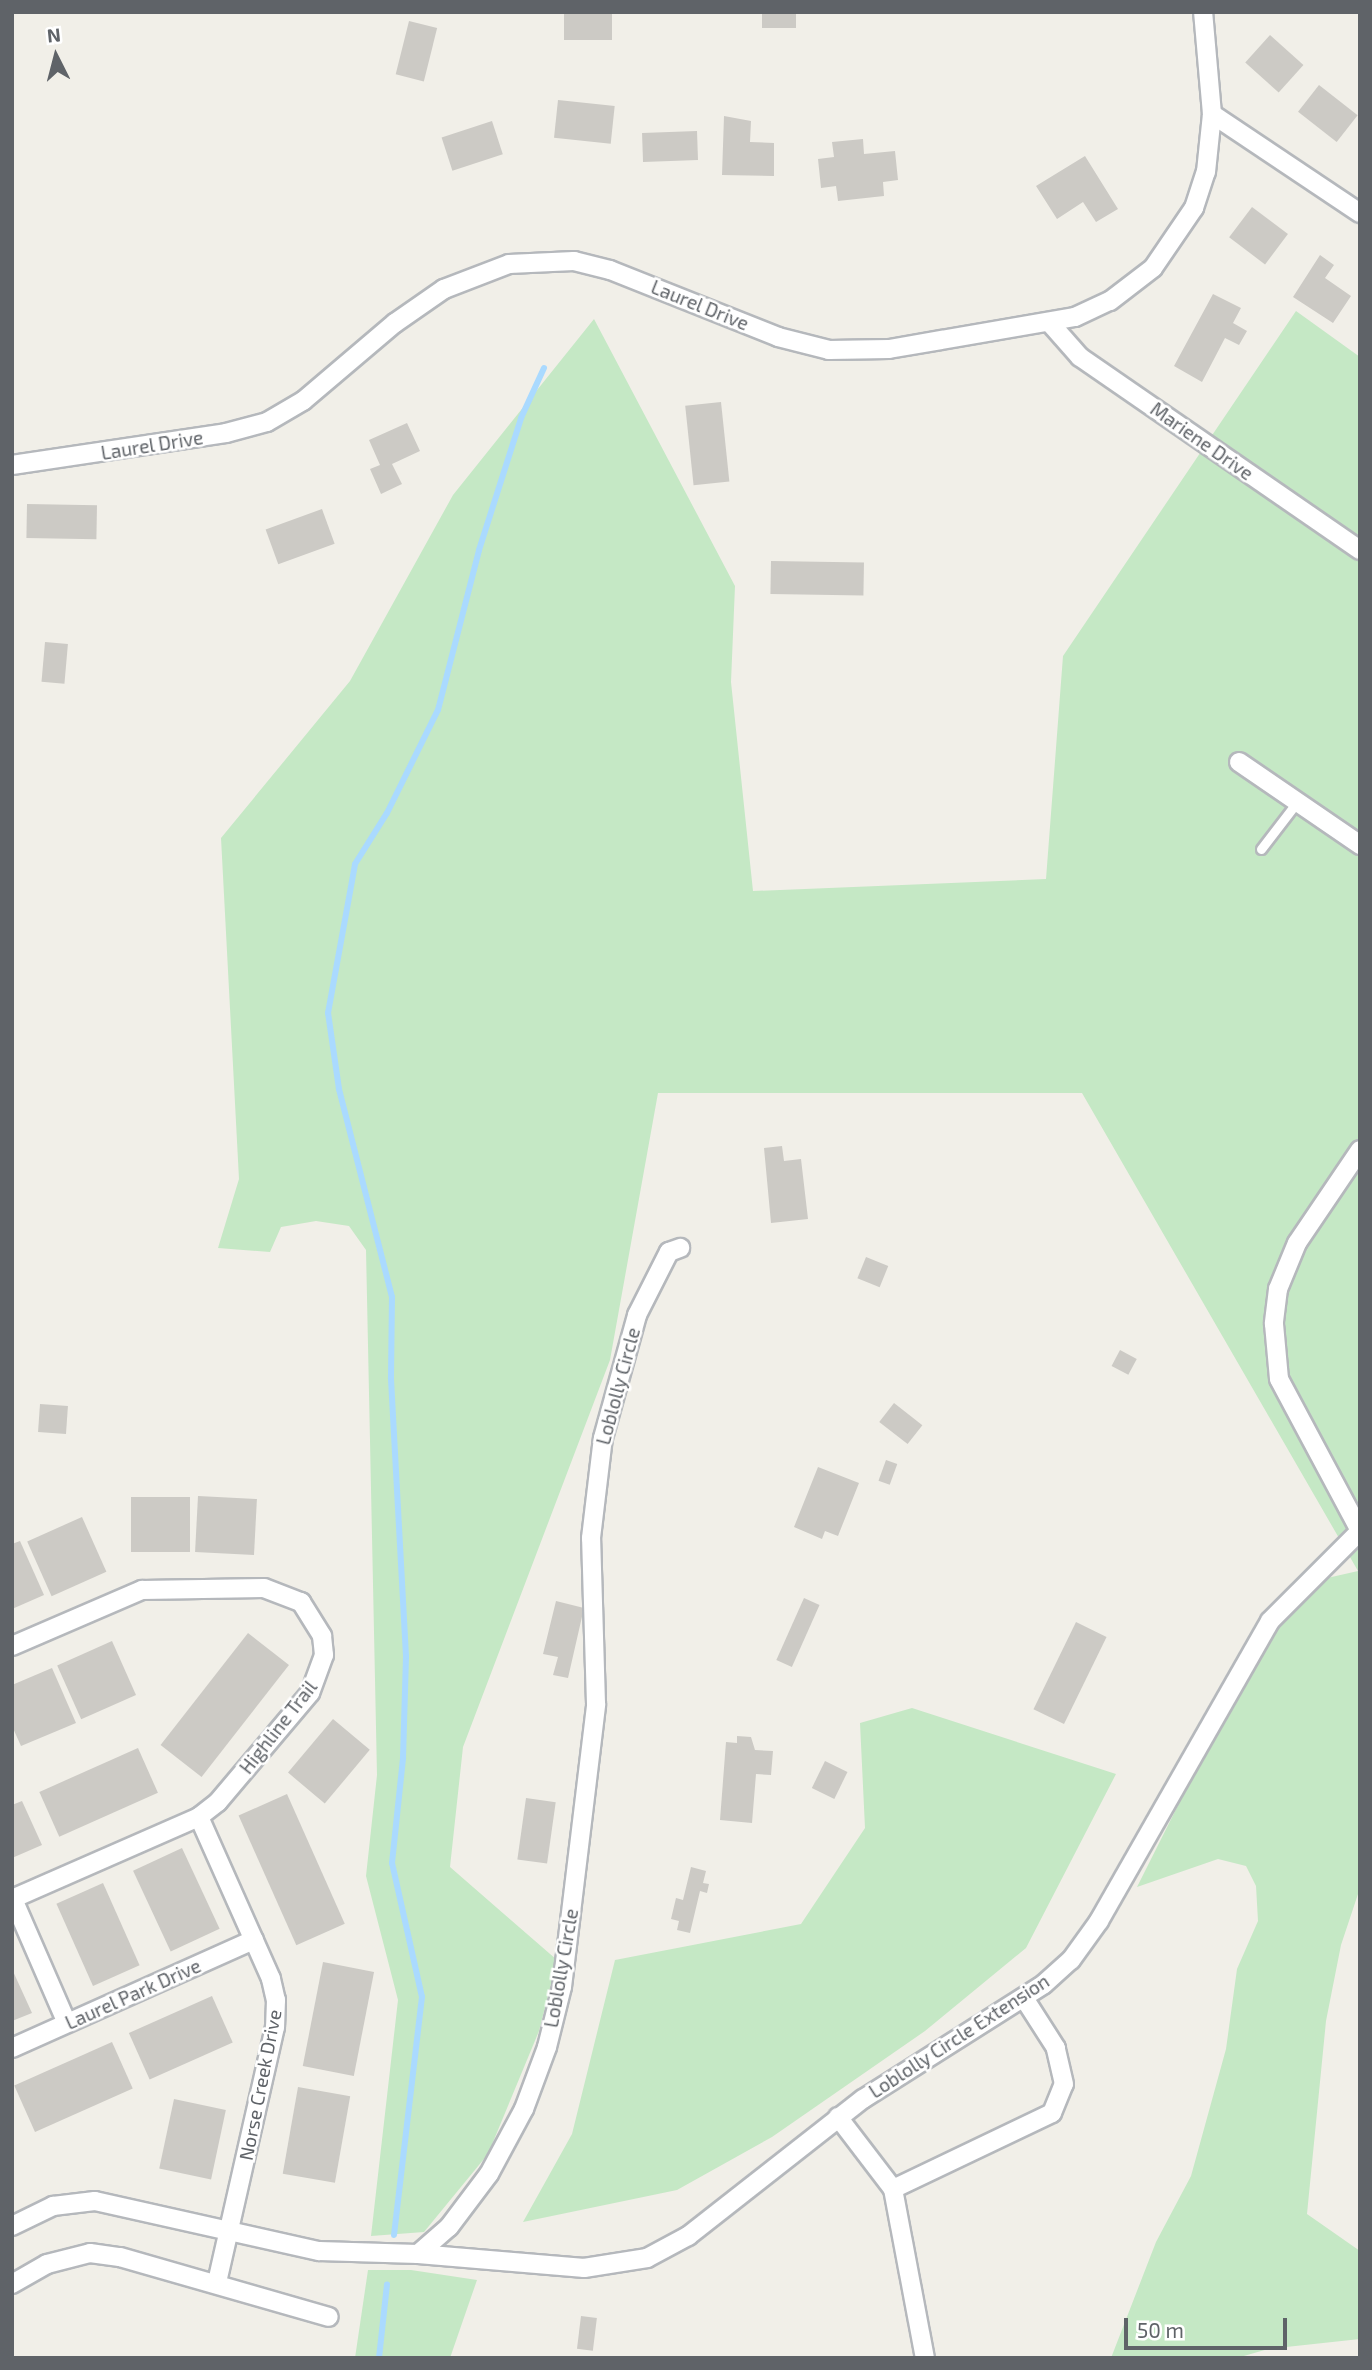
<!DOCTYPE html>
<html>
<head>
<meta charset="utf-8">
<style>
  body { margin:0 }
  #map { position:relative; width:1372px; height:2370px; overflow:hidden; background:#f1efe8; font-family:"Exo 2",sans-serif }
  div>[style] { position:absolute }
  .green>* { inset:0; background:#c5e8c5 }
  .stream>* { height:6px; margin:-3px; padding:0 3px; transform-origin:3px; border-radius:3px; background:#aadaff }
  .building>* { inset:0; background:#cccac5; transform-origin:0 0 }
  .roads { filter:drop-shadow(2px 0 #b5b8bc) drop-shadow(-2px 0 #b5b8bc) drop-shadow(0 2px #b5b8bc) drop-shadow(0 -2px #b5b8bc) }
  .lane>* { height:9px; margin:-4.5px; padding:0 4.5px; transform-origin:4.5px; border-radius:4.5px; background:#fff }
  .street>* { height:18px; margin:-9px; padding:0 9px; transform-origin:9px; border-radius:9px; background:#fff }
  span { translate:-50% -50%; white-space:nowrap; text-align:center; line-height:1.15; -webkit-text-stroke:5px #fff; paint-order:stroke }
  .street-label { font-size:19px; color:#5f6368 }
  .frame { position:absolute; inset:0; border:14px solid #5f6368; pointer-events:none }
  .north { position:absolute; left:21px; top:21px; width:70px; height:70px; -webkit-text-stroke:5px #fff; paint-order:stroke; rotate:354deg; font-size:19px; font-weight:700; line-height:28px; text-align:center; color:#5f6368 }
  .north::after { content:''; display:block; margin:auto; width:24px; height:32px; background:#5f6368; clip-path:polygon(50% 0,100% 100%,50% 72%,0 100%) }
  .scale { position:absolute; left:1124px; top:2318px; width:163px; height:32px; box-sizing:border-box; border:4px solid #5f6368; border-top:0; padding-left:9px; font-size:21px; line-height:24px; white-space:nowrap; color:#5f6368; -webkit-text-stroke:5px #fff; paint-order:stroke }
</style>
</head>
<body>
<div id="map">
  <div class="green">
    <i style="clip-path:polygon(1296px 311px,1360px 357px,1360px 1888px,1341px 1945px,1326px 2021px,1307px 2214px,1360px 2251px,1360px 2339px,1268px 2349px,1237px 2358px,1111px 2358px,1156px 2242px,1191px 2176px,1226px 2049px,1237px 1969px,1258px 1921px,1256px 1886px,1246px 1866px,1218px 1859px,1137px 1887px,1256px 1650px,1314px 1581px,1358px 1571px,1082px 1093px,658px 1093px,610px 1360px,463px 1747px,450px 1867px,557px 1960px,539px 2031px,488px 2154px,424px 2232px,371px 2236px,398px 2000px,366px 1876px,377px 1775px,366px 1250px,349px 1226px,316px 1221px,281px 1227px,270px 1252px,218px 1248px,239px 1179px,221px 838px,350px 681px,453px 495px,594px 319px,735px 586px,731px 682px,753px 891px,1046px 879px,1063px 656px)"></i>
    <i style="clip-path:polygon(912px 1708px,1116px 1774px,1026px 1948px,925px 2031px,772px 2137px,677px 2190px,523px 2222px,572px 2134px,615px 1960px,801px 1924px,865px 1828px,860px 1723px)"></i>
    <i style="clip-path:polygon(368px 2270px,411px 2270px,477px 2280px,450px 2358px,355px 2358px)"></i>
  </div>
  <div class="stream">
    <i style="left:394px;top:2235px;width:240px;rotate:-83.3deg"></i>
    <i style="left:422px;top:1997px;width:137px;rotate:-102.6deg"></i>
    <i style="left:392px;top:1863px;width:106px;rotate:-84deg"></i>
    <i style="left:403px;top:1758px;width:102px;rotate:-88.3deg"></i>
    <i style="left:406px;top:1656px;width:279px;rotate:-93.1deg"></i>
    <i style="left:391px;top:1377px;width:80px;rotate:-89.3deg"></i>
    <i style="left:392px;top:1297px;width:215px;rotate:-104.3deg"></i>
    <i style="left:339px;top:1089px;width:77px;rotate:-98.2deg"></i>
    <i style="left:328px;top:1013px;width:151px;rotate:-79.7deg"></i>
    <i style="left:355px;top:864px;width:60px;rotate:-57.9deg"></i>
    <i style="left:387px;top:813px;width:115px;rotate:-63.7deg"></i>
    <i style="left:438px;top:710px;width:165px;rotate:-75.6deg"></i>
    <i style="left:479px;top:550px;width:139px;rotate:-72.3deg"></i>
    <i style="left:521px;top:418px;width:55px;rotate:-65.3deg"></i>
    <i style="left:379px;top:2358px;width:74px;rotate:-83.8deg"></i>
  </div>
  <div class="building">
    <i style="left:564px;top:12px;width:48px;height:28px"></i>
    <i style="left:762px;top:12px;width:34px;height:16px"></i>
    <i style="left:409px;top:21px;width:29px;height:55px;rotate:14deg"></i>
    <i style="left:1270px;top:35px;width:45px;height:37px;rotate:42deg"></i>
    <i style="left:1319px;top:85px;width:49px;height:34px;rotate:38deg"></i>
    <i style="left:558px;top:100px;width:57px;height:38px;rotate:6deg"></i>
    <i style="clip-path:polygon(724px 116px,751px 121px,750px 142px,774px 143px,774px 176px,722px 175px)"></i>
    <i style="left:492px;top:121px;width:35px;height:53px;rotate:72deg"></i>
    <i style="left:697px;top:131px;width:29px;height:55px;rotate:88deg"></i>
    <i style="clip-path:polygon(863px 139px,864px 154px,895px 151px,898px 180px,883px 182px,884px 196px,838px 201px,836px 186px,821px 188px,818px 159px,834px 157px,832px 142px)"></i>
    <i style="clip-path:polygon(1085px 156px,1118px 209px,1096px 222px,1083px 202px,1057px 219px,1036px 186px)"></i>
    <i style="left:1252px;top:207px;width:45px;height:38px;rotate:37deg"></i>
    <i style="clip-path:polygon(1320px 255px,1334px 265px,1325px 278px,1351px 296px,1333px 323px,1293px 297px)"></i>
    <i style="clip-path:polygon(1213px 294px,1241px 308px,1233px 323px,1247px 331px,1239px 345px,1225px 338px,1202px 382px,1174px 366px)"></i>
    <i style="left:721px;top:402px;width:80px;height:36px;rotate:84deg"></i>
    <i style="clip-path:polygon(407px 423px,420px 451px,392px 464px,402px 484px,381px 494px,370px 469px,380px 465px,369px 440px)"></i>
    <i style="left:27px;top:504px;width:70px;height:34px;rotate:1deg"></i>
    <i style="left:322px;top:509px;width:37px;height:60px;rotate:70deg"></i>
    <i style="left:771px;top:561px;width:93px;height:33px;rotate:1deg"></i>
    <i style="left:45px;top:642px;width:23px;height:40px;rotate:5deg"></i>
    <i style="clip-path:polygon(782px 1146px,784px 1161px,801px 1159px,808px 1219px,771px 1223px,764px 1148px)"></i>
    <i style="left:866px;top:1257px;width:24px;height:23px;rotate:22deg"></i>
    <i style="left:1120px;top:1350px;width:19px;height:18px;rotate:28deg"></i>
    <i style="left:894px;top:1403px;width:36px;height:24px;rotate:38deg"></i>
    <i style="left:40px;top:1404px;width:28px;height:28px;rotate:4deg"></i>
    <i style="left:886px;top:1460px;width:12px;height:22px;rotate:20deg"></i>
    <i style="clip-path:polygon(818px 1467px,859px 1483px,838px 1536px,825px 1531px,822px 1539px,794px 1527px)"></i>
    <i style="left:198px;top:1496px;width:59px;height:56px;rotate:3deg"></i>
    <i style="left:131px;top:1497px;width:59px;height:55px"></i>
    <i style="left:82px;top:1517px;width:60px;height:60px;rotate:66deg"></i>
    <i style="clip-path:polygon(20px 1541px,44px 1595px,12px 1609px,12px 1544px)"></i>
    <i style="left:804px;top:1598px;width:17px;height:68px;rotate:24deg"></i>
    <i style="clip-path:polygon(556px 1601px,584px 1608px,568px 1678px,553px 1675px,558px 1657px,543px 1654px)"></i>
    <i style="left:1076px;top:1622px;width:34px;height:97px;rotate:26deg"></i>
    <i style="left:248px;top:1633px;width:52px;height:142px;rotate:38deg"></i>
    <i style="left:112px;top:1641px;width:59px;height:60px;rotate:66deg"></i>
    <i style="clip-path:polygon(52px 1668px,76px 1723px,21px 1746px,12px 1726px,12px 1685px)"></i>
    <i style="left:333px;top:1719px;width:48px;height:70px;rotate:40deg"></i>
    <i style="clip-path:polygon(737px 1736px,751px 1737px,755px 1750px,773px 1751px,771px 1775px,756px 1774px,752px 1823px,720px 1820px,726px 1742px,737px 1743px)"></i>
    <i style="left:138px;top:1748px;width:49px;height:108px;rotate:66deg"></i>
    <i style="left:825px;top:1761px;width:25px;height:30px;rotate:26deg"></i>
    <i style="left:287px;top:1794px;width:142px;height:53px;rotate:66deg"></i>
    <i style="left:526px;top:1798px;width:30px;height:62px;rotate:8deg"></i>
    <i style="clip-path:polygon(22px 1801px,42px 1845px,12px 1858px,12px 1805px)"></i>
    <i style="left:182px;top:1848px;width:89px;height:54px;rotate:65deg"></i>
    <i style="clip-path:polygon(691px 1867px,706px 1871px,703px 1883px,709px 1884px,707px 1893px,700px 1891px,690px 1933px,677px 1930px,679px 1921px,671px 1919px,676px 1898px,683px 1900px)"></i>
    <i style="left:103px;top:1883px;width:90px;height:51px;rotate:66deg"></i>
    <i style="left:323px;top:1962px;width:52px;height:106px;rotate:11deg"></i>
    <i style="clip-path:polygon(12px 1969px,32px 2013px,12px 2021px)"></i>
    <i style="left:212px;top:1996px;width:51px;height:91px;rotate:66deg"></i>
    <i style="left:112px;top:2042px;width:51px;height:107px;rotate:66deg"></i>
    <i style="left:298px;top:2087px;width:53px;height:88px;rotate:10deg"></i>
    <i style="left:174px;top:2099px;width:53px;height:71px;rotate:12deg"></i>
    <i style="left:581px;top:2316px;width:16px;height:33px;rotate:7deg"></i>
  </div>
  <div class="roads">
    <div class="lane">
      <i style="left:1261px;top:849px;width:59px;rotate:-52.5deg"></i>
    </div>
    <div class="street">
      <i style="left:1212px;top:114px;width:178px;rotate:33.8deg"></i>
      <i style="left:1050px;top:323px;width:45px;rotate:48.6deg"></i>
      <i style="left:1080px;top:357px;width:340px;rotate:34.6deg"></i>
      <i style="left:12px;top:465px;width:216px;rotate:-8.5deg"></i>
      <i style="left:226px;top:433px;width:42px;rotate:-15deg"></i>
      <i style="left:267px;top:422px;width:42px;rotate:-30.3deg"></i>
      <i style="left:303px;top:401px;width:121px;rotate:-40.3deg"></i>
      <i style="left:395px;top:323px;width:60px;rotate:-34.8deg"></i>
      <i style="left:444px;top:289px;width:70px;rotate:-21deg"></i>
      <i style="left:509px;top:264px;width:65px;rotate:-2.6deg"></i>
      <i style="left:574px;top:261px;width:37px;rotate:14deg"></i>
      <i style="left:610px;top:270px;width:181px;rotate:21.7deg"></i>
      <i style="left:778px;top:337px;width:53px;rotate:14.3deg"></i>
      <i style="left:829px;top:350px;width:60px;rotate:-1deg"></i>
      <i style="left:889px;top:349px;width:189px;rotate:-9.8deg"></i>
      <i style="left:1075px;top:317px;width:38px;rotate:-25deg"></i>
      <i style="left:1110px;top:301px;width:54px;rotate:-37.5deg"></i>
      <i style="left:1153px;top:268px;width:73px;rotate:-55.7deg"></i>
      <i style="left:1194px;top:208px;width:38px;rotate:-72deg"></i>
      <i style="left:1206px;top:172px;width:58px;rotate:-84.1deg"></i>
      <i style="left:1212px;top:114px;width:102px;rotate:-95deg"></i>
      <i style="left:1239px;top:762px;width:147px;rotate:34.4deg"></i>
      <i style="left:1360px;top:1150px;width:112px;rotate:124.1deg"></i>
      <i style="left:1297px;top:1243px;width:50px;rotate:112.4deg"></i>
      <i style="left:1278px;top:1289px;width:35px;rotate:97deg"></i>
      <i style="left:1274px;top:1324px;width:55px;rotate:84.8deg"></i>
      <i style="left:1279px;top:1379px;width:172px;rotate:61.9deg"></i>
      <i style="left:12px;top:1646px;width:142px;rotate:-23.3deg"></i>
      <i style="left:142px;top:1590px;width:122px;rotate:-0.9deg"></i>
      <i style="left:264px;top:1588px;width:40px;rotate:21deg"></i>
      <i style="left:301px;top:1602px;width:40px;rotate:58deg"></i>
      <i style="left:322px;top:1636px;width:19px;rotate:84deg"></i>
      <i style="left:324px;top:1655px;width:40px;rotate:110.2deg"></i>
      <i style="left:310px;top:1693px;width:143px;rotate:130.2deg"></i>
      <i style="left:218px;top:1802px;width:24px;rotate:142deg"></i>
      <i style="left:199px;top:1817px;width:204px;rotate:156.3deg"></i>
      <i style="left:199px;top:1817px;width:177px;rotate:66deg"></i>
      <i style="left:271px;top:1979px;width:22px;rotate:77deg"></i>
      <i style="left:276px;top:2000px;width:27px;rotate:92deg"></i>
      <i style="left:275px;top:2027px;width:262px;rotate:102.8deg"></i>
      <i style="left:13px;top:1899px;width:135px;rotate:66.5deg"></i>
      <i style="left:12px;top:2048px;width:265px;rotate:-24.1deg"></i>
      <i style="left:838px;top:2117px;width:91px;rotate:52.6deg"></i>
      <i style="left:893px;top:2189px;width:172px;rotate:79.3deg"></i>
      <i style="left:893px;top:2189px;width:176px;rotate:-25.5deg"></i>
      <i style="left:1052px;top:2113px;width:31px;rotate:-68deg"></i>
      <i style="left:1064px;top:2084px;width:37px;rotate:-103deg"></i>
      <i style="left:1056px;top:2048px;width:59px;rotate:-122.6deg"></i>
      <i style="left:12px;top:2226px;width:46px;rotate:-26deg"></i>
      <i style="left:53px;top:2206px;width:42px;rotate:-6.8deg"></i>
      <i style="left:95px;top:2201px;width:230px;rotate:12.6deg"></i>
      <i style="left:319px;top:2251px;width:99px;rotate:1.7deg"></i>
      <i style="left:418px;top:2254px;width:41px;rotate:-41.1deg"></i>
      <i style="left:449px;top:2227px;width:66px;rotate:-53deg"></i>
      <i style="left:489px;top:2174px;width:74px;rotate:-61.7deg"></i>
      <i style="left:524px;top:2109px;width:66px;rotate:-69.6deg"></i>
      <i style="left:547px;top:2047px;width:62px;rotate:-76deg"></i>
      <i style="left:562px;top:1987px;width:285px;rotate:-83.1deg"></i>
      <i style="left:596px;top:1704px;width:166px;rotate:-91.7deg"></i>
      <i style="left:591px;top:1538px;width:101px;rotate:-83.2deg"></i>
      <i style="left:603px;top:1438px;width:128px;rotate:-74.5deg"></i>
      <i style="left:637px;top:1315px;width:71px;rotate:-63.1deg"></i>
      <i style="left:669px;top:1252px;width:12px;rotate:-20deg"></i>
      <i style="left:418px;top:2254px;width:167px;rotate:4.8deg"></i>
      <i style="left:584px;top:2268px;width:64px;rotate:-9deg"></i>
      <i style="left:647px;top:2258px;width:47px;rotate:-28.2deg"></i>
      <i style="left:688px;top:2236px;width:222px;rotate:-38.1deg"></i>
      <i style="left:863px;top:2099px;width:214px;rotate:-32.4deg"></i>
      <i style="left:1044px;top:1984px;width:36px;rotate:-42deg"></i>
      <i style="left:1071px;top:1960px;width:48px;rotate:-54.3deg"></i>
      <i style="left:1099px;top:1921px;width:345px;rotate:-60.3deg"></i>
      <i style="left:1270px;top:1621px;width:127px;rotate:-45deg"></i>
      <i style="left:12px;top:2284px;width:40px;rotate:-29.7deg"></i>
      <i style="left:47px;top:2264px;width:44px;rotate:-14.3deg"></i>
      <i style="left:90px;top:2253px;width:30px;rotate:8deg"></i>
      <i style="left:120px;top:2257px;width:217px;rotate:16deg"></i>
    </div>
  </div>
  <div class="street-label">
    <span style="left:700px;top:305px;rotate:22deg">Laurel Drive</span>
    <span style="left:1202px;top:441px;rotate:35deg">Mariene Drive</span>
    <span style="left:152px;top:445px;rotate:-9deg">Laurel Drive</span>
    <span style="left:618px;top:1386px;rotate:-75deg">Loblolly Circle</span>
    <span style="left:278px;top:1727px;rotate:-52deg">Highline Trail</span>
    <span style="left:561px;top:1968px;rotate:-80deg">Loblolly Circle</span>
    <span style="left:133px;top:1994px;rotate:-24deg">Laurel Park Drive</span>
    <span style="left:959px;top:2036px;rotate:-33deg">Loblolly Circle Extension</span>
    <span style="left:260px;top:2085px;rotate:-79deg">Norse Creek Drive</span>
  </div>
  <div class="frame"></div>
  <div class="north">N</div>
  <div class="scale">50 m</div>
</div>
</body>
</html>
